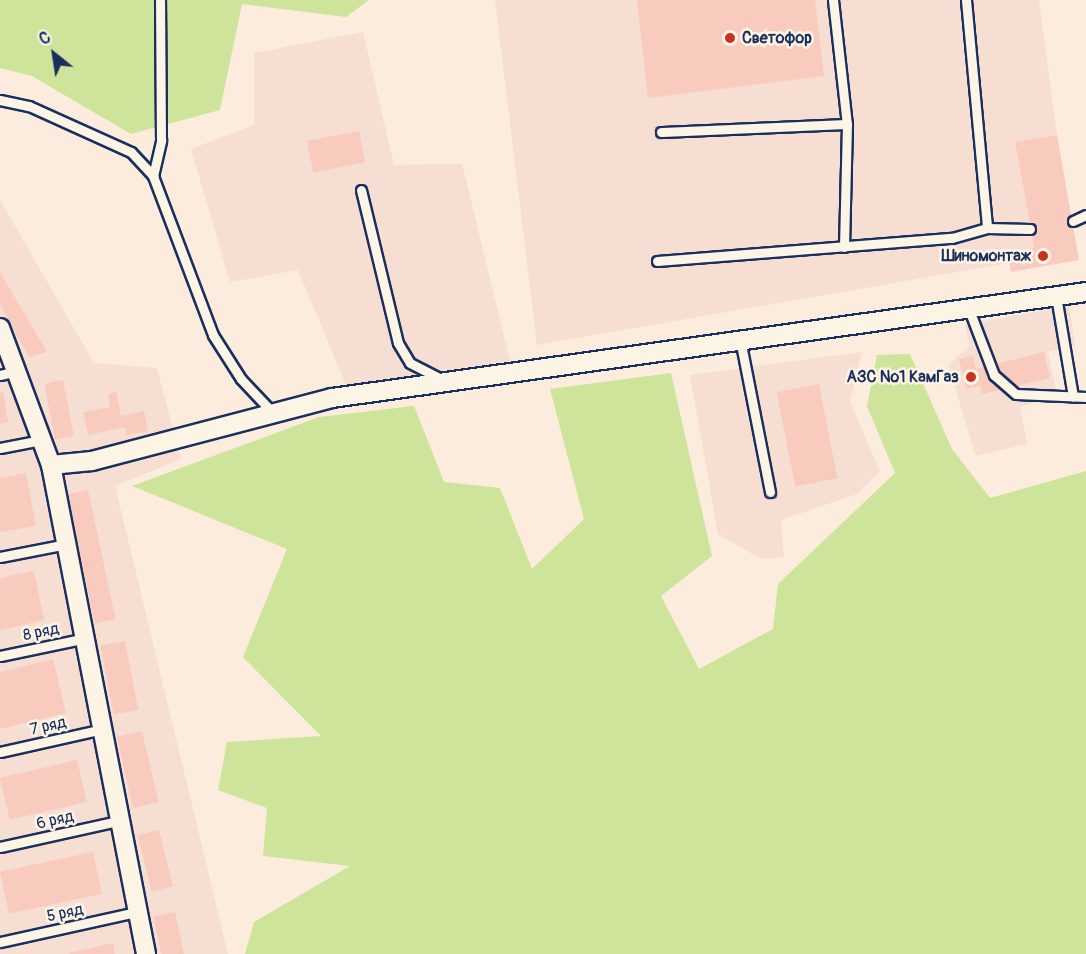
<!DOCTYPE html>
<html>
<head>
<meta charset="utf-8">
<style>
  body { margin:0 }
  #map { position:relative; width:1086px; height:954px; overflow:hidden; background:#fbecdd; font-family:Pangolin,sans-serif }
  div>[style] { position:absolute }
  .built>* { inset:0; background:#f6ded2 }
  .green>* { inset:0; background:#cee49a }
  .building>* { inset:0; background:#f9cabe; transform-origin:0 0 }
  .roads { filter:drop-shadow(2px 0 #1b2f5e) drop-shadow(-2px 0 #1b2f5e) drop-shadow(0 2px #1b2f5e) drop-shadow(0 -2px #1b2f5e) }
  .lane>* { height:9px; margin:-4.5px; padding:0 4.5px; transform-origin:4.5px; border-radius:4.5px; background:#fcf5e5 }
  .street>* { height:18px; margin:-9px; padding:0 9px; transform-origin:9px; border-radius:9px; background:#fcf5e5 }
  .dots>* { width:16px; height:16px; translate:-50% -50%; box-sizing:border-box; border:3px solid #fcf5e5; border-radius:50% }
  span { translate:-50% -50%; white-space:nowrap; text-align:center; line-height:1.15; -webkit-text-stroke:5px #fcf5e5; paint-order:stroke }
  .poi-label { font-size:16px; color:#1b2f5e; font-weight:700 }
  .left { translate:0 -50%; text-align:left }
  .right { translate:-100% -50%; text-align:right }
  .street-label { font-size:16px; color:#1b2f5e }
  .north { position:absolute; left:24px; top:24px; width:60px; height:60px; -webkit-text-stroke:4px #fcf5e5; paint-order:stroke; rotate:330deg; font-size:16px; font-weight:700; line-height:24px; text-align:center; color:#1b2f5e }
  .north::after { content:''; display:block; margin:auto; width:21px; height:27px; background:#1b2f5e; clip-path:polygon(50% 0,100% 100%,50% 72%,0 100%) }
</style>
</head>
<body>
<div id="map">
  <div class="built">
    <i style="clip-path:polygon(495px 0,1039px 0,1057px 135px,1015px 143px,1034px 248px,1008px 253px,1009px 263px,537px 345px)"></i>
    <i style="clip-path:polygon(363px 32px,394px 165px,462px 164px,510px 361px,346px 385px,298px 270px,230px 282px,191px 149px,254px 125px,254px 53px)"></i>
    <i style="clip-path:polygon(0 200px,94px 363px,157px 368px,181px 459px,115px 486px,228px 954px,0 954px)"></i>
    <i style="clip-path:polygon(1069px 305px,1075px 346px,1048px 352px,1057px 395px,1020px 407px,1027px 444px,976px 456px,948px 365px,970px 346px,965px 325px)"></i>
    <i style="clip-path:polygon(862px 352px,850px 402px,880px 471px,857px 494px,781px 520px,784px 557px,761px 559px,718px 534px,690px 375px)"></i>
  </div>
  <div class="green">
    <i style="clip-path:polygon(0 0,369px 0,346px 17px,242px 4px,220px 110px,131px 134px,32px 76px,0 68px)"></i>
    <i style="clip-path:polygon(910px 354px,952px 449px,990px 498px,1086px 471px,1086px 954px,245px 954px,254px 922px,350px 866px,263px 856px,267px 808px,218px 790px,227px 742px,321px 736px,243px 657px,287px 549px,132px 486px,319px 417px,414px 406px,444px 482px,500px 488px,532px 569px,584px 519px,550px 389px,671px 373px,712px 556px,661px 596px,699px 669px,773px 629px,778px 584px,895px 473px,867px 406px,877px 355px)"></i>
  </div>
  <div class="building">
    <i style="clip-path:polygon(637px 0,815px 0,824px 76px,648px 98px)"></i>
    <i style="left:359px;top:131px;width:32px;height:53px;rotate:79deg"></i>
    <i style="clip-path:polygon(1057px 135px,1079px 260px,1011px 272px,1008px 253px,1034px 248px,1015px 142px)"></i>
    <i style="clip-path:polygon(0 272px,47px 352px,29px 357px,0 304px)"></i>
    <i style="clip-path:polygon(1044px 352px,1050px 378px,982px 394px,980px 385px,966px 389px,959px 359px,973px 356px,976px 369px)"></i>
    <i style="left:63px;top:380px;width:57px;height:19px;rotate:79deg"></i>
    <i style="left:819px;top:384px;width:96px;height:43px;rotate:79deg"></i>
    <i style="clip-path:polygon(3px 392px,8px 422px,0 424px,0 393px)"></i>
    <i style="clip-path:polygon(116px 392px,121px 416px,144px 411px,148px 431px,126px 435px,125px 427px,88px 435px,83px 412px,110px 407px,108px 394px)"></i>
    <i style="clip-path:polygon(26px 473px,36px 526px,0 532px,0 478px)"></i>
    <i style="left:88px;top:490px;width:132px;height:21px;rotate:78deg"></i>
    <i style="clip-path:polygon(34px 571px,44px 620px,0 630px,0 578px)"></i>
    <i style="left:125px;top:641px;width:70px;height:25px;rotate:79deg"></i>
    <i style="clip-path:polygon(53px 659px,66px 713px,0 729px,0 672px)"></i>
    <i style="left:142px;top:731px;width:73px;height:26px;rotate:77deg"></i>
    <i style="left:77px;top:760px;width:43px;height:79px;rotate:77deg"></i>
    <i style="left:159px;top:830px;width:58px;height:22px;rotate:76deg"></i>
    <i style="left:93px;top:852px;width:43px;height:95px;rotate:78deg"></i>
    <i style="left:175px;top:912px;width:43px;height:22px;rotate:78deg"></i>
    <i style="clip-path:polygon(113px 943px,115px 954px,69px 954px,69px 953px)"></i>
  </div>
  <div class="roads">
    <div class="lane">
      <i style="left:833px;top:0;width:125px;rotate:83.6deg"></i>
      <i style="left:847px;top:124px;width:123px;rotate:91.4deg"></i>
      <i style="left:966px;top:0;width:229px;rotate:84.7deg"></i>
      <i style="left:0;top:100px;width:30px;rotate:12deg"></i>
      <i style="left:29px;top:106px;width:112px;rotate:24.3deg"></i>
      <i style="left:131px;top:152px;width:33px;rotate:47deg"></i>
      <i style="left:153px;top:176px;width:170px;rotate:69.3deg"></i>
      <i style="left:213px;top:335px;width:52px;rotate:57.5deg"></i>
      <i style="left:241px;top:379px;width:48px;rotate:46.7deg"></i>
      <i style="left:661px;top:132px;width:186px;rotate:-2.5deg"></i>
      <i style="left:153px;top:176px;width:37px;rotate:-77deg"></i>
      <i style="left:161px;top:140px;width:140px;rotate:-90.4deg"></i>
      <i style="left:361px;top:190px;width:157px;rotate:76.4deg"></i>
      <i style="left:398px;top:343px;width:23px;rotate:59deg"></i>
      <i style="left:410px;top:363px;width:35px;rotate:27deg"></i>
      <i style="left:1073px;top:221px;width:14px;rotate:-25deg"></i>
      <i style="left:657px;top:261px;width:296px;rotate:-4.5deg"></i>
      <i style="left:952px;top:238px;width:36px;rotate:-16deg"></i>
      <i style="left:987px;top:228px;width:43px;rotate:1.3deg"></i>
      <i style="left:1056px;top:296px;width:102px;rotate:80.4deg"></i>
      <i style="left:968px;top:307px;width:73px;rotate:69.1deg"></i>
      <i style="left:994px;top:375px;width:29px;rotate:41deg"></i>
      <i style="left:1016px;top:394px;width:70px;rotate:2.5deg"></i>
      <i style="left:740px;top:339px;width:156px;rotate:78.9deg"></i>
      <i style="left:0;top:375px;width:18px;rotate:-13deg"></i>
      <i style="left:0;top:448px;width:42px;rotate:-11deg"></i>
      <i style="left:0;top:557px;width:68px;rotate:-11deg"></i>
      <i style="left:0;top:656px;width:88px;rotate:-11.8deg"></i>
      <i style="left:0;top:752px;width:106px;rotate:-12.6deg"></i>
      <i style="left:0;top:847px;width:120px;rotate:-12.5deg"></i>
      <i style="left:0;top:942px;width:140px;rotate:-12.4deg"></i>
    </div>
    <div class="street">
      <i style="left:0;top:328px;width:146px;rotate:69.6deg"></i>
      <i style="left:51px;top:465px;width:498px;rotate:79deg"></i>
      <i style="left:51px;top:465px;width:41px;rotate:-5.6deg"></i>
      <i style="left:92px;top:461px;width:248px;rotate:-14.7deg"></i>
      <i style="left:332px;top:398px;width:761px;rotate:-8deg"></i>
    </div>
  </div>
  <div class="dots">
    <i style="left:730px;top:38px;background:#c8321e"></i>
    <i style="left:1043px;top:256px;background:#c8321e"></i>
    <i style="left:971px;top:377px;background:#c8321e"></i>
  </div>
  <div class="poi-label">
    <span class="left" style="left:742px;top:38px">Светофор</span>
    <span class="right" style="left:1031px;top:256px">Шиномонтаж</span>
    <span class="right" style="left:959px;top:377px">АЗС №1 КамГаз</span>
  </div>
  <div class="street-label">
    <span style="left:41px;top:632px;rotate:-12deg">8 ряд</span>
    <span style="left:48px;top:726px;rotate:-13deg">7 ряд</span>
    <span style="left:55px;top:820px;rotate:-13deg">6 ряд</span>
    <span style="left:65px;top:913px;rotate:-12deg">5 ряд</span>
  </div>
  <div class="north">С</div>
</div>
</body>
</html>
